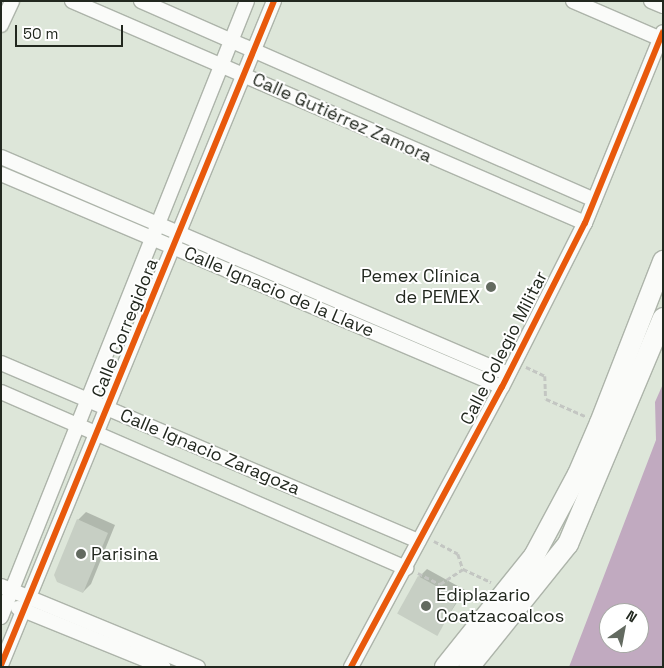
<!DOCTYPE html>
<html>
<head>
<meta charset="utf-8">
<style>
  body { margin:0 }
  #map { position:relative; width:664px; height:668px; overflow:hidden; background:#dde6d9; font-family:"Space Grotesk",sans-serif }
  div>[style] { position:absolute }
  .water>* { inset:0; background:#c1aac0 }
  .shadow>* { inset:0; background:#0003 }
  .building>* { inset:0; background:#c7cfc4; transform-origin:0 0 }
  .path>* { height:2.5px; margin-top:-1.25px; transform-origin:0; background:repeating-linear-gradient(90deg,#c3c6c2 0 5px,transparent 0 7.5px) }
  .roads { filter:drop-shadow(1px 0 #adb4aa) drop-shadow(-1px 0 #adb4aa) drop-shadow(0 1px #adb4aa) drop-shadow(0 -1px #adb4aa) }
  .street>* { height:14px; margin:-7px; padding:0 7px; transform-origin:7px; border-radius:7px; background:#fafbf9 }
  .secondary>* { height:20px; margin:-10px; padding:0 10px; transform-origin:10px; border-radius:10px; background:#fafbf9 }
  .cycleway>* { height:6px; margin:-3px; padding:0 3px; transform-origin:3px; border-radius:3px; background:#e8590c }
  .dots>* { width:14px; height:14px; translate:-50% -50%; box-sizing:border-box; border:2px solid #fff; border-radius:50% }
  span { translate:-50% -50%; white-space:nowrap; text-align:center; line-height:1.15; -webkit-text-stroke:4px #fff; paint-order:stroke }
  .street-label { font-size:18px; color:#22281f }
  .poi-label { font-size:18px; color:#22281f }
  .right { translate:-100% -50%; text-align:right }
  .left { translate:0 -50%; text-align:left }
  .frame { position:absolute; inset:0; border:2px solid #22281f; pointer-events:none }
  .north { position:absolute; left:599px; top:603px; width:50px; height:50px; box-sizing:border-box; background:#fff; border:1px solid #a7a9a5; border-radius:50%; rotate:33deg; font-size:14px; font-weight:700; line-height:20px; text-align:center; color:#22281f }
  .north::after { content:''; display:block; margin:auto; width:18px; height:22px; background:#636a60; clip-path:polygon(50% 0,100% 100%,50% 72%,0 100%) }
  .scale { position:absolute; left:15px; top:25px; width:108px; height:22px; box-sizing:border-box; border:2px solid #22281f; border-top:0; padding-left:6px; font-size:15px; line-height:18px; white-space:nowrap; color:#22281f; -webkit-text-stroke:4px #fff; paint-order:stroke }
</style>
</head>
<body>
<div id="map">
  <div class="water">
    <i style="clip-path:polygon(evenodd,663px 384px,663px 667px,569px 667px,656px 440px,655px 402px,663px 384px,609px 613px,639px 613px,639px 643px,609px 643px,609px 613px)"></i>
  </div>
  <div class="shadow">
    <i style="clip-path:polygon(86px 512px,115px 525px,91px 584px,83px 592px,78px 520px)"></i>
    <i style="clip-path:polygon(427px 569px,465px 590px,437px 633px,419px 577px)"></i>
  </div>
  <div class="building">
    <i style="clip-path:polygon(77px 519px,108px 533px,83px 593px,57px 582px,54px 575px)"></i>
    <i style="left:418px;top:576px;width:46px;height:43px;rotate:29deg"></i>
  </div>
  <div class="path">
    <i style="left:526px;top:367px;width:21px;rotate:25deg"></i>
    <i style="left:545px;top:376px;width:23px;rotate:88deg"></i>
    <i style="left:546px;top:399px;width:43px;rotate:23.6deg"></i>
    <i style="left:434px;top:541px;width:27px;rotate:28deg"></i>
    <i style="left:458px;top:554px;width:16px;rotate:72deg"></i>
    <i style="left:463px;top:569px;width:31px;rotate:25deg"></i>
    <i style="left:418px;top:573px;width:25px;rotate:27deg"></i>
    <i style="left:440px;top:584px;width:27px;rotate:-33deg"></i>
  </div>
  <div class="roads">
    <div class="street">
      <i style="left:72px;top:1px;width:559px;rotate:23.4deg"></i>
      <i style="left:141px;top:1px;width:495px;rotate:23.7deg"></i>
      <i style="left:573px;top:1px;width:98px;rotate:23.4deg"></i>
      <i style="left:651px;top:1px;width:13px;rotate:23deg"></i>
      <i style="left:1px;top:25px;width:26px;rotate:-65deg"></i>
      <i style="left:1px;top:157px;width:551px;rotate:23.17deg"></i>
      <i style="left:1px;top:174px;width:544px;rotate:23.03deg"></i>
      <i style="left:1px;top:363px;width:454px;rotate:23.1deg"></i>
      <i style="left:1px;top:392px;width:442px;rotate:23.5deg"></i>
      <i style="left:1px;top:586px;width:213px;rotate:22.4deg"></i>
      <i style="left:18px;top:608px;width:157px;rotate:22.1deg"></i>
      <i style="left:1px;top:617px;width:663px;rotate:-68.23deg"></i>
      <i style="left:1px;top:665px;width:718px;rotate:-67.65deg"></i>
      <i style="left:351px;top:667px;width:318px;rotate:-61.7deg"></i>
      <i style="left:502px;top:387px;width:184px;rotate:-63.2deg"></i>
      <i style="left:585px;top:223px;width:206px;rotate:-67.8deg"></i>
    </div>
    <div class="secondary">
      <i style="left:445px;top:667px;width:142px;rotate:-51.3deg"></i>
      <i style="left:534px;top:556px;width:93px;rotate:-61.8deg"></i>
      <i style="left:578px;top:474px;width:56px;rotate:-66.7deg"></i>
      <i style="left:600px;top:423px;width:174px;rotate:-68.7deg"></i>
      <i style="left:469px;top:667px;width:158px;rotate:-51.2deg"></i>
      <i style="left:568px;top:544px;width:245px;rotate:-67.2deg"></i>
    </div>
  </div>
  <div class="cycleway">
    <i style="left:1px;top:665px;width:718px;rotate:-67.65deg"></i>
    <i style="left:351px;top:667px;width:318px;rotate:-61.7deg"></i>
    <i style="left:502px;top:387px;width:184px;rotate:-63.2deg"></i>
    <i style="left:585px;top:223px;width:206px;rotate:-67.8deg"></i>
  </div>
  <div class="dots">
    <i style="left:491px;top:287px;background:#636a60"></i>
    <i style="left:81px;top:554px;background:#636a60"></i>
    <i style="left:426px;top:606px;background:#636a60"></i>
  </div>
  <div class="street-label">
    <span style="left:342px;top:118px;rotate:24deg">Calle Gutiérrez Zamora</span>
    <span style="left:279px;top:292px;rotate:23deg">Calle Ignacio de la Llave</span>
    <span style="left:125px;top:328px;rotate:-68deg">Calle Corregidora</span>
    <span style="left:504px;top:348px;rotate:-63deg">Calle Colegio Militar</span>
    <span style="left:210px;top:452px;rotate:23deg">Calle Ignacio Zaragoza</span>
  </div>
  <div class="poi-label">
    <span class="right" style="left:480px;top:287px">Pemex Clínica<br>de PEMEX</span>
    <span class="left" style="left:91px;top:554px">Parisina</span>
    <span class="left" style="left:436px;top:606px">Ediplazario<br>Coatzacoalcos</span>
  </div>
  <div class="frame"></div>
  <div class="north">N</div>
  <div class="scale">50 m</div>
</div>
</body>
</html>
